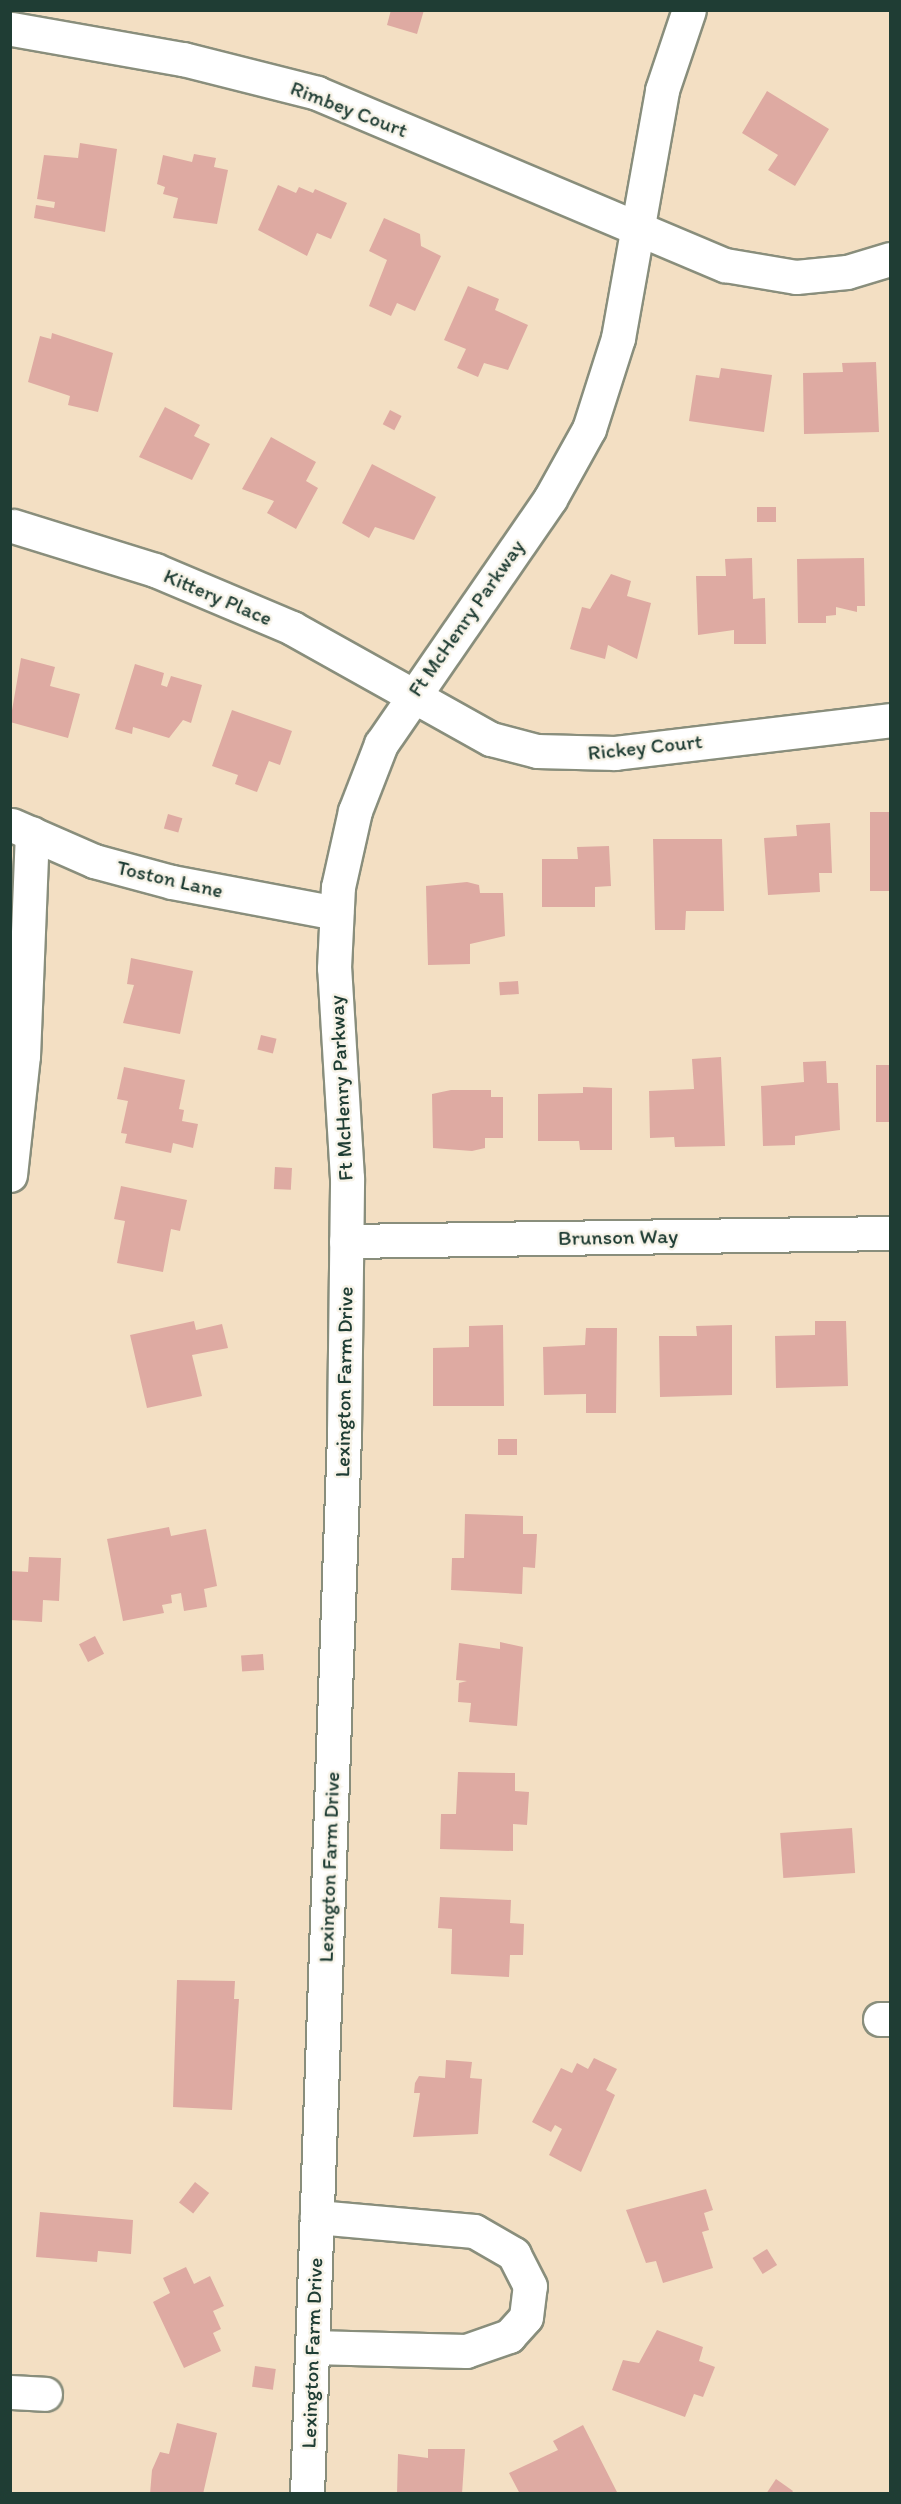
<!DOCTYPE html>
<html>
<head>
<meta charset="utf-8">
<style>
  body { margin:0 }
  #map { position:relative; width:901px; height:2504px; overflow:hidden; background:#f3dfc3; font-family:Itim,sans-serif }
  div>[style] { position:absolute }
  .building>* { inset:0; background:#deaaa2; transform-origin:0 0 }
  .roads { filter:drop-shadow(2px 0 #898e7c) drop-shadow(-2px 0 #898e7c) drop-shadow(0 2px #898e7c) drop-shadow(0 -2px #898e7c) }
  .minor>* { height:33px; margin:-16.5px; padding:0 16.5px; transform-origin:16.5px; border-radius:16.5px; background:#fff }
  span { translate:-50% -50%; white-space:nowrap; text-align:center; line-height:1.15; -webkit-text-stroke:5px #f7f3e8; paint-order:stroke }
  .street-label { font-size:21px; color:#1f3d34 }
  .frame { position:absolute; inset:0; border:12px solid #1f3d34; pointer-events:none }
</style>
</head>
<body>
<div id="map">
  <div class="building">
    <i style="clip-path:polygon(391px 10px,424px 10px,417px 34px,387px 25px)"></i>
    <i style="clip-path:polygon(767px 91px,829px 129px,795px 186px,768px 170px,778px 155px,742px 133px)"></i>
    <i style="clip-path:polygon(80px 143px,117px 149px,105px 232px,34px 218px,36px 205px,54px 208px,55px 202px,37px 199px,44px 155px,78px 158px)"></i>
    <i style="clip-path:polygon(194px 154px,216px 158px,214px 167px,228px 170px,217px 224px,173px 218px,178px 198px,163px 194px,165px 187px,157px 184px,163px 155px,192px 162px)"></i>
    <i style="clip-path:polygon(278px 185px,296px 193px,299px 187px,313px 193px,315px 189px,347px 203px,331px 239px,317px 233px,307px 256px,258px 230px)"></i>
    <i style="clip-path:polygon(384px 218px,420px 234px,421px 246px,441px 256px,415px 311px,397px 303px,391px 316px,369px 306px,387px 260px,369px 251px)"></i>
    <i style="clip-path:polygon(468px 286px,499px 299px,495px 310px,528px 325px,508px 370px,484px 363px,478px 377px,457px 368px,466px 349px,444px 340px)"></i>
    <i style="clip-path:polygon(52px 333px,113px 353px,98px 412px,68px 405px,70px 396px,28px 382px,40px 336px,51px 339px)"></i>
    <i style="clip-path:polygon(876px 362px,879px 432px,804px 434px,803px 373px,843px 372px,842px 363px)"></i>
    <i style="clip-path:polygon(721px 368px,772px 375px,764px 432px,689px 421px,696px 375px,719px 378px)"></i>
    <i style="clip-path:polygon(165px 407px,200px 425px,194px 436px,210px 444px,192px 480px,139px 457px)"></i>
    <i style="left:390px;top:410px;width:13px;height:16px;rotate:27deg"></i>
    <i style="clip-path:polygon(271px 437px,316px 462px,306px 481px,318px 488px,296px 529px,267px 513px,274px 501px,242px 489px)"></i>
    <i style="clip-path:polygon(372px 464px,436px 497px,414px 540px,375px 527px,369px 538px,342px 523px)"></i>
    <i style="left:757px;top:507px;width:19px;height:15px"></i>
    <i style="clip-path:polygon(752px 558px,753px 599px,765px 598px,766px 644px,734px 644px,734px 630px,698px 635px,696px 576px,726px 576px,725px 559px)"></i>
    <i style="clip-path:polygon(864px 558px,865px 606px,857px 606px,857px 612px,836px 607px,836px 615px,826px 616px,826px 623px,798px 623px,797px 559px)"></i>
    <i style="clip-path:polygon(611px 574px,631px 581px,627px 596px,651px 603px,637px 659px,608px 645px,605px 659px,570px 649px,582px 607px,590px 609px)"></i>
    <i style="clip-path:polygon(21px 658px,55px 667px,50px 686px,80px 694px,68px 738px,10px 722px)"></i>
    <i style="clip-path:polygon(135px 664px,164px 673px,161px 685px,167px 687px,171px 676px,202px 685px,191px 723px,183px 720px,169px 738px,133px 727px,132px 734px,115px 729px)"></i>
    <i style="clip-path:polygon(232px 710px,292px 731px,280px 765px,269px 761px,257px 792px,235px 784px,238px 775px,212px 766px)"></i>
    <i style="left:870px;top:812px;width:20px;height:79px"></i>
    <i style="left:168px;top:814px;width:15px;height:15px;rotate:16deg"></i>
    <i style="clip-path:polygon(830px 823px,832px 873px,819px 873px,820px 892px,768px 895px,764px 838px,797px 836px,796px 825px)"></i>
    <i style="clip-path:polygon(653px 839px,722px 839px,724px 911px,686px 911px,685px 930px,655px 930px)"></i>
    <i style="clip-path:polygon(609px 846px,611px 886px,595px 887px,595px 907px,542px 907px,542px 859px,578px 859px,577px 847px)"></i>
    <i style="clip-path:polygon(467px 882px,479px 885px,480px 893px,503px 893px,505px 936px,470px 944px,470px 964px,428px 965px,426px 886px)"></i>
    <i style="clip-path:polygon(131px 958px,193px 971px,180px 1034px,123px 1023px,134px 985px,127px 984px)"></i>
    <i style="left:518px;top:981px;width:13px;height:19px;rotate:86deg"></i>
    <i style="left:261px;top:1035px;width:16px;height:15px;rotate:14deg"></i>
    <i style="clip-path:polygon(721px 1057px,725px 1146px,675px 1147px,674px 1137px,650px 1138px,649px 1091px,694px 1089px,692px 1059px)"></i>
    <i style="clip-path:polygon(826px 1061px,827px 1083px,838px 1083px,840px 1130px,795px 1136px,795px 1145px,763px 1146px,761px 1086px,804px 1082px,803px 1062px)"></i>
    <i style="left:876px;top:1065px;width:14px;height:57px"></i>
    <i style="clip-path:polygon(124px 1067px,185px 1080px,179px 1109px,184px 1110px,182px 1121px,198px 1124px,193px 1148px,173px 1143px,171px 1153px,125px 1143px,127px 1134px,121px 1133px,128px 1101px,117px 1099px)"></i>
    <i style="clip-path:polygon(583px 1087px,612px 1088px,612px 1150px,580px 1150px,579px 1141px,538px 1141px,538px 1094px,583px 1093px)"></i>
    <i style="clip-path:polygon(451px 1090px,491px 1090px,491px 1097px,503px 1097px,503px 1138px,485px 1138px,485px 1148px,472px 1151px,433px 1148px,432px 1094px)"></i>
    <i style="left:275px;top:1167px;width:17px;height:22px;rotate:3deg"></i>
    <i style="clip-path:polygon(121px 1186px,187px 1200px,180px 1231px,171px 1229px,163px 1272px,117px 1263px,125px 1221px,114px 1219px)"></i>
    <i style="clip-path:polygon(194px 1321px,196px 1330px,222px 1324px,228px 1348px,192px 1355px,202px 1396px,147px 1408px,130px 1335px)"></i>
    <i style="clip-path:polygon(815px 1321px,846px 1321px,848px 1386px,776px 1388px,775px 1336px,815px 1335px)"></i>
    <i style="clip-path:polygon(503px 1325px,504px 1406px,433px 1406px,433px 1348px,469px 1347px,469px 1326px)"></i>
    <i style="clip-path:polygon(732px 1325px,732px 1395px,660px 1397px,659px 1336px,697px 1336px,696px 1326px)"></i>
    <i style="clip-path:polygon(586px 1328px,617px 1328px,616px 1413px,586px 1413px,586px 1394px,544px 1395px,543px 1347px,585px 1345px)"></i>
    <i style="left:517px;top:1439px;width:16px;height:19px;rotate:90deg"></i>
    <i style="clip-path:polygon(465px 1514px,523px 1516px,523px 1534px,537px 1534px,535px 1568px,523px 1567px,522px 1594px,451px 1590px,452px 1558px,464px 1558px)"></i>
    <i style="clip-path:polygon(169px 1527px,171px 1536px,206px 1529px,217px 1586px,204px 1589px,207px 1607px,184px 1611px,181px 1593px,171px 1595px,172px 1603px,162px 1605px,164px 1613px,123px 1621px,107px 1539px)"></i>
    <i style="clip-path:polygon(29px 1557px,61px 1558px,59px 1601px,43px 1600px,42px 1622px,10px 1620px,10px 1571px,28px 1572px)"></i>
    <i style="left:95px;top:1636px;width:20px;height:18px;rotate:63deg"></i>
    <i style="clip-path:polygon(500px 1642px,523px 1647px,517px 1726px,469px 1722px,471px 1703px,458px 1702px,459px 1683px,467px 1681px,456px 1680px,459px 1643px,500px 1649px)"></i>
    <i style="left:263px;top:1654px;width:16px;height:22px;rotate:86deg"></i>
    <i style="clip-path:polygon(458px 1772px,515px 1773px,515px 1791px,529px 1792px,527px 1825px,513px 1824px,513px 1851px,440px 1849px,441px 1814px,456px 1814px)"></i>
    <i style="left:852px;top:1828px;width:45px;height:72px;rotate:86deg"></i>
    <i style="clip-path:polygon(440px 1897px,511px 1900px,510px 1923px,524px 1924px,523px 1955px,510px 1955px,509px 1977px,451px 1974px,452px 1929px,438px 1928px)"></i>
    <i style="clip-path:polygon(177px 1980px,235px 1981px,234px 1999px,239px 1999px,232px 2110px,173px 2107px)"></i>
    <i style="clip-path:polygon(594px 2058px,617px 2069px,606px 2090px,615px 2095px,581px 2172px,549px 2155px,562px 2129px,555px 2125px,551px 2132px,532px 2122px,561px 2068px,572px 2073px,577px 2063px,588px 2069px)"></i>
    <i style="clip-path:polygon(446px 2060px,472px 2062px,470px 2078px,482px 2079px,478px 2134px,413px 2137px,420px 2093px,414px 2093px,415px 2083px,419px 2076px,445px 2078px)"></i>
    <i style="left:195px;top:2182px;width:18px;height:26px;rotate:38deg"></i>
    <i style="clip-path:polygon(706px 2189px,713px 2210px,704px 2213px,709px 2230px,702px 2232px,713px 2268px,663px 2283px,656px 2261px,646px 2263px,626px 2210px)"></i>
    <i style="clip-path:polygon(40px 2212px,133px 2220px,131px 2254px,98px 2251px,97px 2262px,36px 2257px)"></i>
    <i style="left:767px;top:2249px;width:19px;height:17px;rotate:58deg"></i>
    <i style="clip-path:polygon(186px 2267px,194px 2284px,210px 2276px,224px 2306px,213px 2311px,221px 2329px,213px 2333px,221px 2351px,184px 2368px,153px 2302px,170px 2293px,163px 2278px)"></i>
    <i style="clip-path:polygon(657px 2330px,703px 2347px,699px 2361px,715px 2367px,703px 2397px,694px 2394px,685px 2417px,612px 2390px,623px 2360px,639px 2363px)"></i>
    <i style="left:255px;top:2366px;width:21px;height:21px;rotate:8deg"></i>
    <i style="clip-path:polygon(177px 2423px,217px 2433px,203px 2494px,150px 2494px,152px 2470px,160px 2452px,169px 2454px)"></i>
    <i style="clip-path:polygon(583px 2425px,618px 2494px,520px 2494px,509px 2473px,558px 2450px,553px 2441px)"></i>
    <i style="clip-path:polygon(428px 2449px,465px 2449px,462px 2494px,397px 2494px,398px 2454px,428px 2458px)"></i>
    <i style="clip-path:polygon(776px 2479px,793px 2491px,791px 2494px,766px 2494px)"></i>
  </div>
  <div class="roads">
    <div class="minor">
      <i style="left:12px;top:29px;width:174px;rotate:10deg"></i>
      <i style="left:183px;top:59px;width:138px;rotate:14.2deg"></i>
      <i style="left:317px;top:93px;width:443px;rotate:22.9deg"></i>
      <i style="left:725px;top:265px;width:72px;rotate:9.6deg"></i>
      <i style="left:796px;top:277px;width:51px;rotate:-5.6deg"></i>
      <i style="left:847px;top:272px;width:45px;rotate:-16.8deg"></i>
      <i style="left:13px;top:526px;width:149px;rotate:17.2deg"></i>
      <i style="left:155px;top:570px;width:149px;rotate:22.9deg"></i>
      <i style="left:292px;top:628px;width:228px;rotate:29.2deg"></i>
      <i style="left:491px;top:739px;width:48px;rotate:14.6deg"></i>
      <i style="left:537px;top:751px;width:78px;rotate:1.5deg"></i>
      <i style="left:615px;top:753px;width:277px;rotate:-6.8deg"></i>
      <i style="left:12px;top:825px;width:90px;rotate:23.7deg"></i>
      <i style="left:94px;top:861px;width:81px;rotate:15.1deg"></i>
      <i style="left:172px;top:882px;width:167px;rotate:10.7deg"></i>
      <i style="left:10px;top:1175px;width:120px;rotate:-83.8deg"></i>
      <i style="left:23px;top:1056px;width:223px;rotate:-87.7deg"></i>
      <i style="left:346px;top:1241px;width:544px;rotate:-0.84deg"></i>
      <i style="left:880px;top:2019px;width:10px"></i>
      <i style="left:312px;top:2347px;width:154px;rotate:1.5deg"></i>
      <i style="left:466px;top:2351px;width:46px;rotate:-19.2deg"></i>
      <i style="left:509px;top:2336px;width:25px;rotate:-48deg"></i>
      <i style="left:526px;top:2317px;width:31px;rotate:-83deg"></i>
      <i style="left:530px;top:2286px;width:36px;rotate:-117deg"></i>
      <i style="left:514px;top:2254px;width:46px;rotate:-150.1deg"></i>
      <i style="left:474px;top:2231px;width:158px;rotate:-174.9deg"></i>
      <i style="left:10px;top:2392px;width:35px;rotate:3deg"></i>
      <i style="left:307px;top:2494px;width:1063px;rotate:-88deg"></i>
      <i style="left:344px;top:1432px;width:254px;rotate:-89.3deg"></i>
      <i style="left:347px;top:1178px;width:210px;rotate:-93.5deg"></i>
      <i style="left:334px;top:968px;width:81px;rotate:-87.2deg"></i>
      <i style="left:338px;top:887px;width:78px;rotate:-77.4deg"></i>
      <i style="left:355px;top:811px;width:72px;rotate:-68.8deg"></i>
      <i style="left:381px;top:744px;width:298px;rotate:-55.4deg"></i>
      <i style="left:550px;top:499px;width:80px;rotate:-60.9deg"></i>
      <i style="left:589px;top:429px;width:96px;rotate:-72.3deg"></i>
      <i style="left:618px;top:338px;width:252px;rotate:-79.9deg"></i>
      <i style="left:662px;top:90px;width:84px;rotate:-71.4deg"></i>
    </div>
  </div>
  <div class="street-label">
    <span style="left:349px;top:109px;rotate:21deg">Rimbey Court</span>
    <span style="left:218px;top:597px;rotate:23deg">Kittery Place</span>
    <span style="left:466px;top:618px;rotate:-55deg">Ft McHenry Parkway</span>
    <span style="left:645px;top:747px;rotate:-6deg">Rickey Court</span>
    <span style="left:170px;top:879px;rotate:13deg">Toston Lane</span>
    <span style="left:341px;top:1088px;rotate:-93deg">Ft McHenry Parkway</span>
    <span style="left:618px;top:1237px;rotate:-1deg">Brunson Way</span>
    <span style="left:344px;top:1382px;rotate:-89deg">Lexington Farm Drive</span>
    <span style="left:329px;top:1867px;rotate:-88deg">Lexington Farm Drive</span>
    <span style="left:312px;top:2353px;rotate:-88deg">Lexington Farm Drive</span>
  </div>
  <div class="frame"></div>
</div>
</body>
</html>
